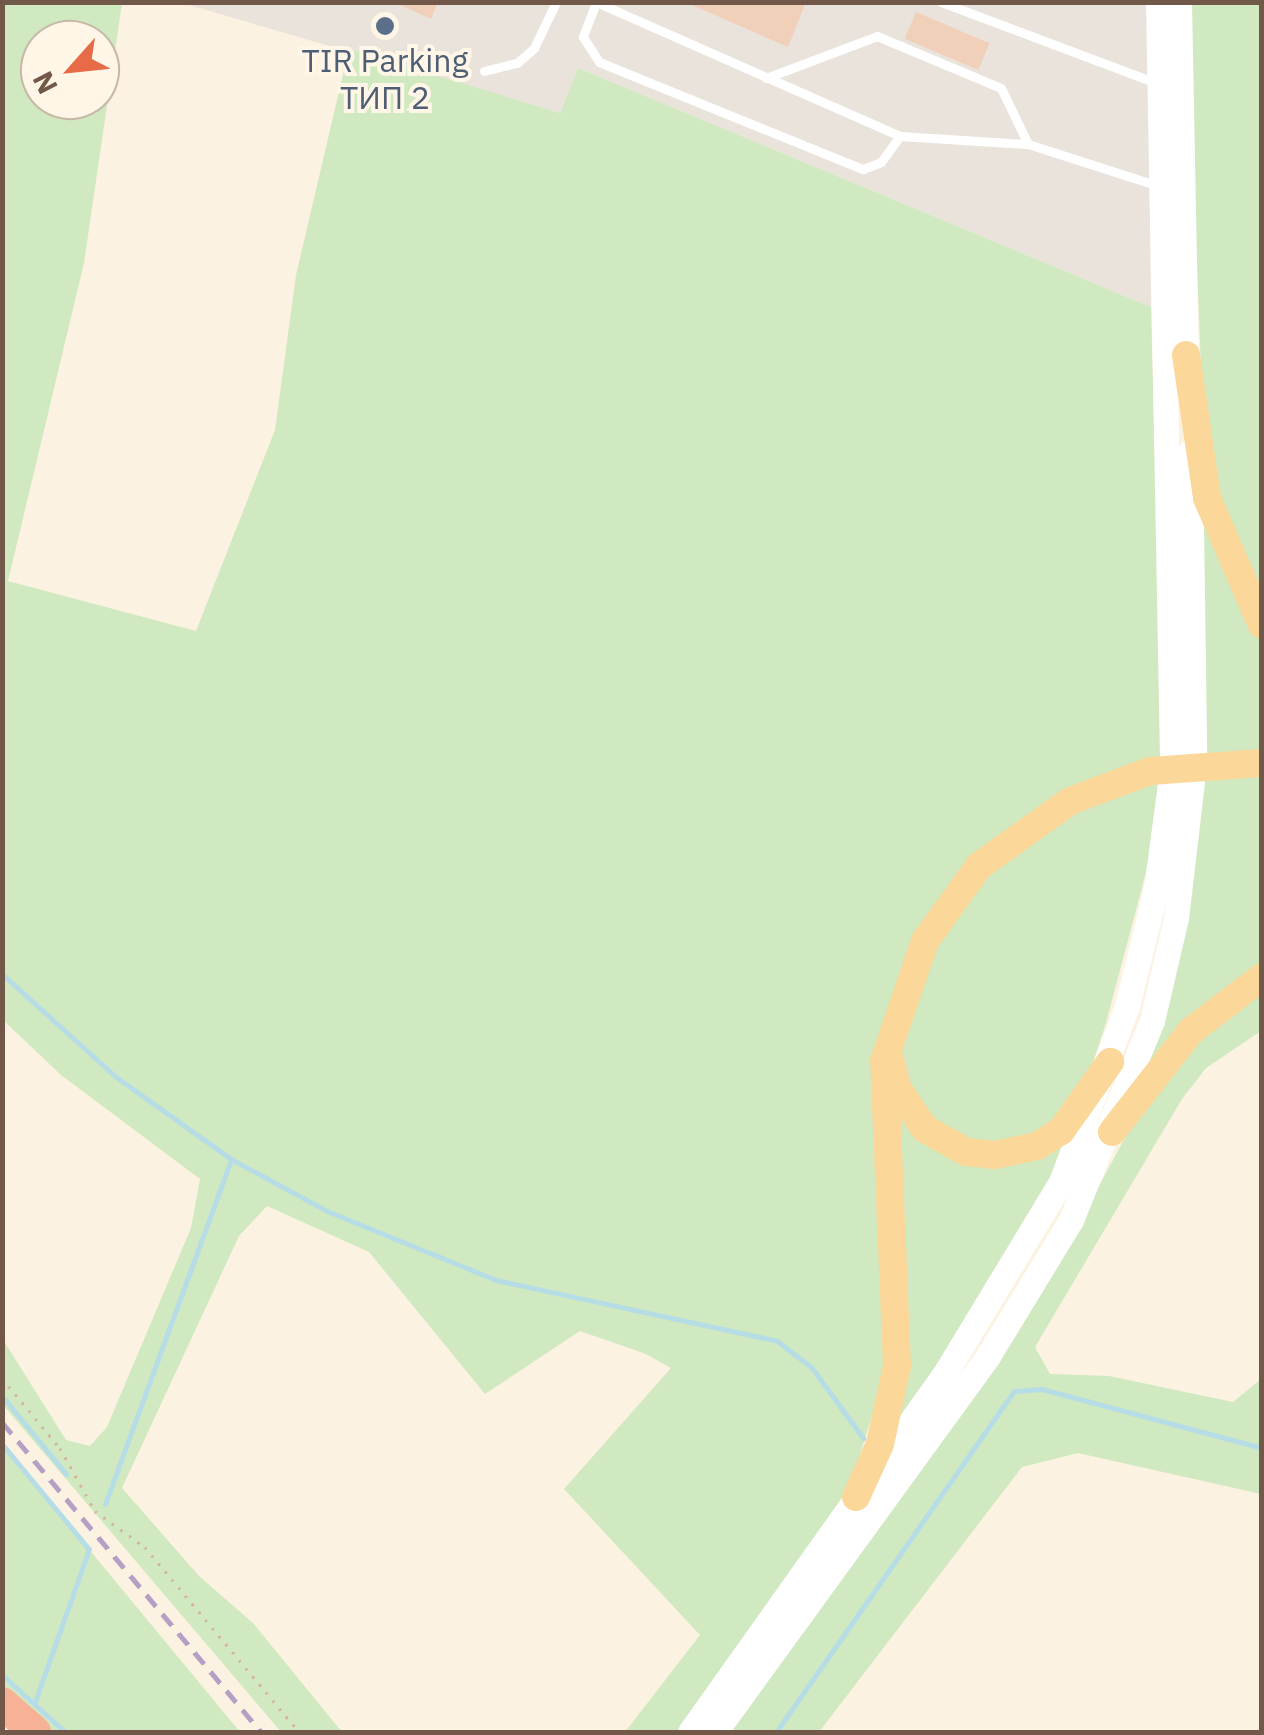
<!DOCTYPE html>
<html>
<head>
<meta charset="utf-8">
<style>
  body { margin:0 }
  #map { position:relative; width:1264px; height:1735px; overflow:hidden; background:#fcf2e1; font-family:"IBM Plex Sans",sans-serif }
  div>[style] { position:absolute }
  .industrial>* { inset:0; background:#eae3dc }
  .green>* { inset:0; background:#d0e9c0 }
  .stream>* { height:5px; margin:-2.5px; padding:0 2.5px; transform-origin:2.5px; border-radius:2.5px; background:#b6dde5 }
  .building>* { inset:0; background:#f1d0b9; transform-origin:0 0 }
  .path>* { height:2.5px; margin-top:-1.25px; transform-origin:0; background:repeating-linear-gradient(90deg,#d5b39c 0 2.5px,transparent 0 10.5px) }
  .lane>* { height:9px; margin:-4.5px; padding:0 4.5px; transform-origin:4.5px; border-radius:4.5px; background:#fff }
  .secondary>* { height:25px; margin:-12.5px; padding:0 12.5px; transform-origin:12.5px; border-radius:12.5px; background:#fff }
  .primary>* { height:28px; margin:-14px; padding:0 14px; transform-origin:14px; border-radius:14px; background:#fbd799 }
  .highway>* { height:32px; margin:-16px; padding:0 16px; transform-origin:16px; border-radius:16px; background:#f6b197 }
  .rail>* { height:5px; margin-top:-2.5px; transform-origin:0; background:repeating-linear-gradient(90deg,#b4a0c4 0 15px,transparent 0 25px) }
  .dots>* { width:28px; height:28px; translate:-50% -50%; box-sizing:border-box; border:5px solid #fff6e7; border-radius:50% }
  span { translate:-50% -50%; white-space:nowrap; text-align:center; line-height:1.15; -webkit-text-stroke:8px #fff6e7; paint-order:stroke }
  .service-label { font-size:32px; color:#4e5e75 }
  .frame { position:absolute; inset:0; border:5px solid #725848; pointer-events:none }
  .north { position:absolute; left:20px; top:20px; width:100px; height:100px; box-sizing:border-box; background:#fff6e7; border:2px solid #c7b7a7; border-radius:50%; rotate:243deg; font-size:28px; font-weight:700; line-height:40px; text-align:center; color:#725848 }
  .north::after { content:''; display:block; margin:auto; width:35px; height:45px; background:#e66b46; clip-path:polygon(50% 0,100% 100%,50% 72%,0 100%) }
</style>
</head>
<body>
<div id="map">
  <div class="industrial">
    <i style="clip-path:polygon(182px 3px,1147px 3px,1151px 307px,578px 68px,560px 113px)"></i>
  </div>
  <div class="green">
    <i style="clip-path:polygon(evenodd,3px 3px,122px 3px,84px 263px,8px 581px,196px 631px,275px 430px,296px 275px,349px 49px,560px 113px,578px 68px,1151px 307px,1162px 728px,1153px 846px,1106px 1023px,1055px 1178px,895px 1434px,887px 1366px,849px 1491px,680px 1732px,625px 1732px,700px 1635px,564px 1489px,671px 1368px,646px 1354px,580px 1331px,485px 1394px,369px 1252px,267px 1206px,239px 1236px,122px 1488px,199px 1576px,253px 1623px,342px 1732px,281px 1732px,3px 1405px,2px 1338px,66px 1440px,90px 1446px,107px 1427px,191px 1228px,200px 1179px,61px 1075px,3px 1020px,3px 3px,40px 40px,100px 40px,100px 100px,40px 100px,40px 40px)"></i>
    <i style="clip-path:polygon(1187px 3px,1261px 3px,1261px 614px,1228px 547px,1202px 395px)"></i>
    <i style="clip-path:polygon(1201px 498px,1261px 636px,1261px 753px,1204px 753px)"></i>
    <i style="clip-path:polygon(1261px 776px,1261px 971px,1145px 1073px,1202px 777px)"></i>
    <i style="clip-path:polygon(1261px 986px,1261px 1031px,1206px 1068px,1182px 1099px,1035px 1347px,1050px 1374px,1109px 1376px,1233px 1402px,1261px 1379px,1261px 1494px,1078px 1453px,1022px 1467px,819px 1732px,731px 1732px,1069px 1242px,1142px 1106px,1184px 1047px)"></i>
    <i style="clip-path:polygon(2px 1444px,240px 1732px,51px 1732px,3px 1688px)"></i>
  </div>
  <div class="stream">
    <i style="left:2px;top:974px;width:154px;rotate:42.1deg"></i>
    <i style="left:116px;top:1077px;width:141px;rotate:35.5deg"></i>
    <i style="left:231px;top:1159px;width:109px;rotate:28.4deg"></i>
    <i style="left:327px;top:1211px;width:183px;rotate:22.2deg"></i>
    <i style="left:496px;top:1280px;width:288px;rotate:12.2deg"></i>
    <i style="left:777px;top:1341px;width:44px;rotate:37.6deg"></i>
    <i style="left:812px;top:1368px;width:87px;rotate:53.9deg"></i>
    <i style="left:2px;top:1396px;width:101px;rotate:50.6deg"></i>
    <i style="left:2px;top:1444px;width:136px;rotate:50.4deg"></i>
    <i style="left:89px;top:1549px;width:164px;rotate:109.5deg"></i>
    <i style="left:105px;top:1504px;width:366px;rotate:-69.9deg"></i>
    <i style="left:2px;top:1675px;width:85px;rotate:42.1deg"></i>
    <i style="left:776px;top:1732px;width:416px;rotate:-55.1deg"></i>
    <i style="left:1014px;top:1391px;width:28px;rotate:-4deg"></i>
    <i style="left:1042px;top:1389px;width:228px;rotate:15deg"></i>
  </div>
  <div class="building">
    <i style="clip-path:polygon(394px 2px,438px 2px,431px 19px)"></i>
    <i style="clip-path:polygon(685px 2px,806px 2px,788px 47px)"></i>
    <i style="left:916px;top:12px;width:80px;height:29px;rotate:23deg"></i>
  </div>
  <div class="path">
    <i style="left:2px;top:1378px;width:91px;rotate:50.4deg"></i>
    <i style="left:60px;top:1448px;width:72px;rotate:60.9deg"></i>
    <i style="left:95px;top:1511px;width:62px;rotate:35.8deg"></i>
    <i style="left:145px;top:1547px;width:241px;rotate:50.2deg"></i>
  </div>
  <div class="lane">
    <i style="left:596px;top:2px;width:332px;rotate:23.8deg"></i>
    <i style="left:900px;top:136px;width:128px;rotate:3.6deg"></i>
    <i style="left:1028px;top:144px;width:134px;rotate:17.8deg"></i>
    <i style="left:941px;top:2px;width:230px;rotate:20.6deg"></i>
    <i style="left:595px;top:5px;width:34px;rotate:111deg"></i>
    <i style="left:583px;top:37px;width:30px;rotate:57deg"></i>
    <i style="left:599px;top:62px;width:285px;rotate:22.1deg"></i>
    <i style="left:863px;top:169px;width:19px;rotate:-21deg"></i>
    <i style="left:881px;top:162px;width:32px;rotate:-54deg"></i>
    <i style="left:484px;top:71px;width:34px;rotate:-14deg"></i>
    <i style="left:517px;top:63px;width:23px;rotate:-41deg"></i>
    <i style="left:534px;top:48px;width:51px;rotate:-64.4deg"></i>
    <i style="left:766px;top:78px;width:119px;rotate:-20.7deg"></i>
    <i style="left:877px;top:36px;width:134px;rotate:22.8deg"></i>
    <i style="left:1001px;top:88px;width:62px;rotate:64.3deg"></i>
  </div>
  <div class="secondary">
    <i style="left:1158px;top:2px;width:754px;rotate:88.94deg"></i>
    <i style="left:1179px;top:2px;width:370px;rotate:88.9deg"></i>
    <i style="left:1190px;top:452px;width:301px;rotate:89.2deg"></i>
    <i style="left:690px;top:1732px;width:438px;rotate:-54.6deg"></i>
    <i style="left:944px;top:1375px;width:226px;rotate:-58.8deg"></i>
    <i style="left:1061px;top:1182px;width:188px;rotate:-69.4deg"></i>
    <i style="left:1127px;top:1006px;width:121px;rotate:-76.1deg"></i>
    <i style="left:1156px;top:889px;width:106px;rotate:-82.4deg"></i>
    <i style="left:715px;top:1732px;width:465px;rotate:-54deg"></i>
    <i style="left:988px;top:1356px;width:159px;rotate:-58.6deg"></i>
    <i style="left:1071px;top:1220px;width:215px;rotate:-67.9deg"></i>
    <i style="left:1152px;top:1021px;width:106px;rotate:-76.9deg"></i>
    <i style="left:1176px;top:918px;width:138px;rotate:-83.3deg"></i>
  </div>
  <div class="primary">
    <i style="left:1186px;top:355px;width:145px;rotate:81.6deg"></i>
    <i style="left:1207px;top:498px;width:138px;rotate:66.6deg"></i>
    <i style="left:890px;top:1059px;width:30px;rotate:76deg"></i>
    <i style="left:897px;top:1088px;width:50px;rotate:55.7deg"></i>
    <i style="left:925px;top:1129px;width:47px;rotate:29.3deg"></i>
    <i style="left:966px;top:1152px;width:29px;rotate:6deg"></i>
    <i style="left:995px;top:1155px;width:43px;rotate:-12.1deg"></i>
    <i style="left:1037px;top:1146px;width:28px;rotate:-32deg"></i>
    <i style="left:1061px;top:1131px;width:85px;rotate:-54.6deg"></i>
    <i style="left:1112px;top:1132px;width:128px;rotate:-52deg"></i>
    <i style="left:1191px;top:1031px;width:89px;rotate:-37.3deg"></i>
    <i style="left:856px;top:1497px;width:58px;rotate:-65.6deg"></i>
    <i style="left:880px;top:1444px;width:80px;rotate:-77.7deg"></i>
    <i style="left:897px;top:1366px;width:305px;rotate:-92.4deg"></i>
    <i style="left:884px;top:1061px;width:127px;rotate:-71.1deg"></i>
    <i style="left:925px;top:941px;width:92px;rotate:-54.2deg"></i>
    <i style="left:979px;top:866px;width:112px;rotate:-35.5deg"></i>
    <i style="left:1070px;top:801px;width:85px;rotate:-20.6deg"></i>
    <i style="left:1150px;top:771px;width:112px;rotate:-4.1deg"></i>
  </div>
  <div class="highway">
    <i style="left:2px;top:1703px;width:44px;rotate:41.3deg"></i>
  </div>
  <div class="rail">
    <i style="left:2px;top:1422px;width:404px;rotate:50.1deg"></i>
  </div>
  <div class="dots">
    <i style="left:385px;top:26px;background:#5c6f8a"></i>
  </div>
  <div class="service-label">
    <span style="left:385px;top:79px">TIR Parking<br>ТИП 2</span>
  </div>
  <div class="frame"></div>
  <div class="north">N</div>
</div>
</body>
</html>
